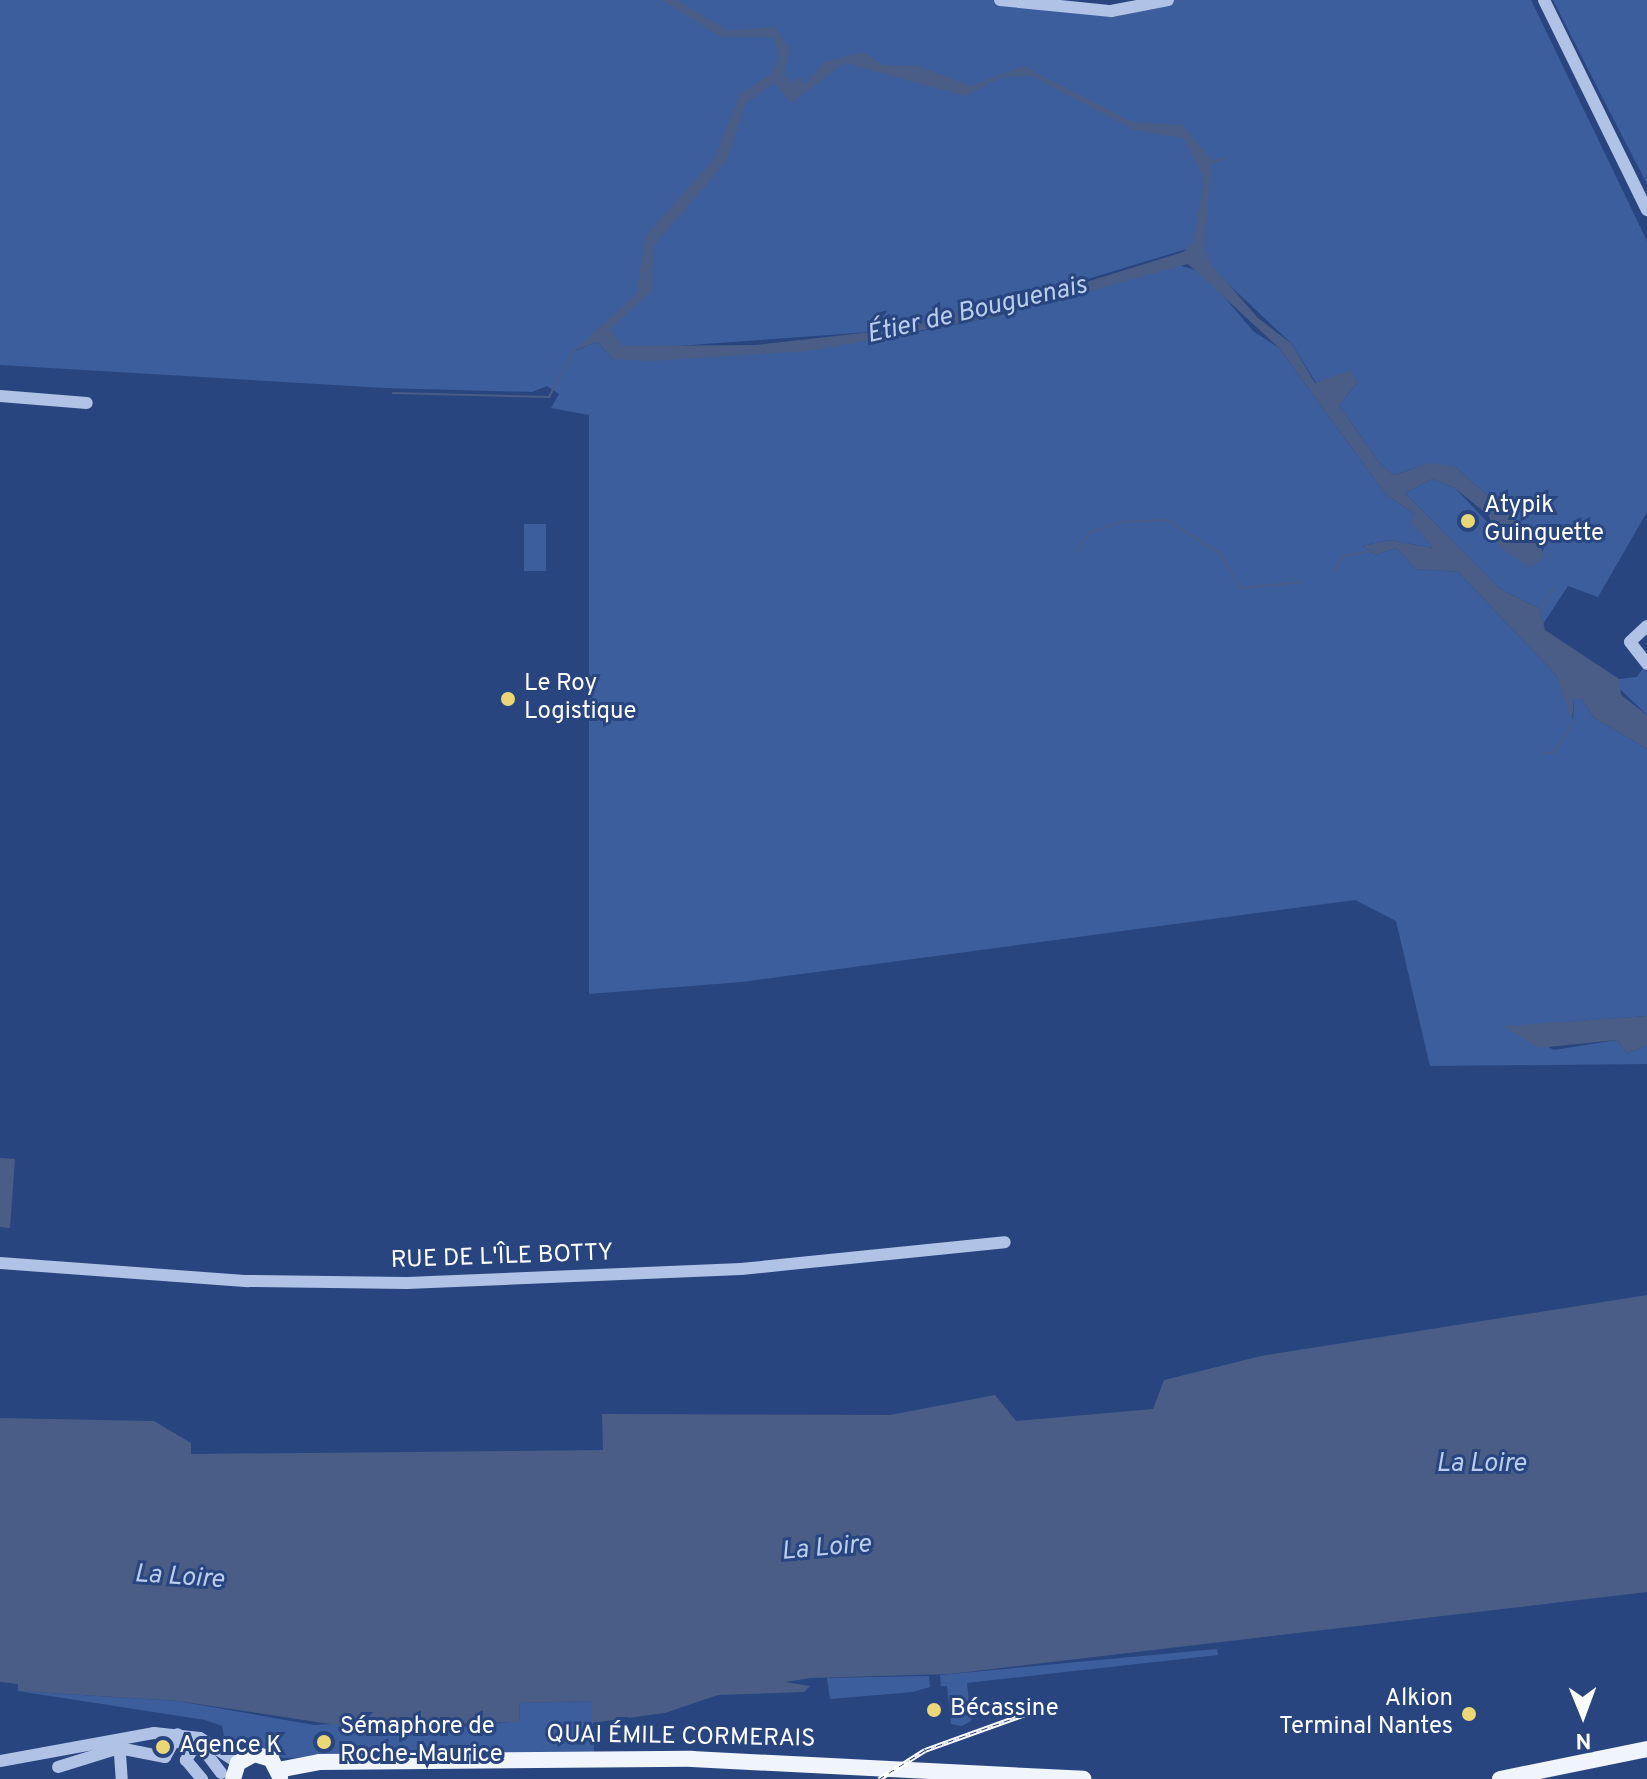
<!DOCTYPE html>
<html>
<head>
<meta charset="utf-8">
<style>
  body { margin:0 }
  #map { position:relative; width:1647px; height:1779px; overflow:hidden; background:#28457f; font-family:Overpass,sans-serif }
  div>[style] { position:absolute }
  .green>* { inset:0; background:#3d5e9d; transform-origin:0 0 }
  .water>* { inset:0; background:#495d87 }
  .stream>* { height:2px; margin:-1px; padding:0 1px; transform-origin:1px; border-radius:1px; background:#495d87 }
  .minor>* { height:12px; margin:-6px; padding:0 6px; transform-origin:6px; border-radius:6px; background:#b0c2e5 }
  .major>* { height:16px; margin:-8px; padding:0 8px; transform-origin:8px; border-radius:8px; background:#f0f4fd }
  .rail>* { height:5px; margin-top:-2.5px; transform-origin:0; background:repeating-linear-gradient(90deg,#28457f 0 6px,#fff 0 12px); box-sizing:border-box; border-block:2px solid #fff }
  .dots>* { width:22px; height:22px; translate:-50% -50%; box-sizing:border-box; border:4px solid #28457f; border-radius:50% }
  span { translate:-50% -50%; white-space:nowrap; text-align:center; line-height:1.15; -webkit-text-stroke:6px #28457f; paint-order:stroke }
  .poi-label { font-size:24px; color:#fff }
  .left { translate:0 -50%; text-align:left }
  .right { translate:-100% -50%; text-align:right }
  .street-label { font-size:24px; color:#fff }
  .water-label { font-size:26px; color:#bbcded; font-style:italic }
  .north { position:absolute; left:1543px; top:1675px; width:80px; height:80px; -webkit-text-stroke:6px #28457f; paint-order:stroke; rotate:179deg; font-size:22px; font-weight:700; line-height:32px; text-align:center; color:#fff }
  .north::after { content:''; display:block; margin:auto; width:28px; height:36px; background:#fff; clip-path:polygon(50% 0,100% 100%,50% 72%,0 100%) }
</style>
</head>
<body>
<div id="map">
  <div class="green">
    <i style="clip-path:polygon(0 0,1042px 0,1112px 7px,1150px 0,1531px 0,1647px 241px,1647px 512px,1598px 597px,1568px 586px,1543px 624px,1540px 609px,1500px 589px,1405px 493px,1432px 479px,1455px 488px,1530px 567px,1544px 549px,1539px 540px,1455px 467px,1417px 467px,1394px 475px,1380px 464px,1339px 405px,1358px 382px,1349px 371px,1316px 383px,1292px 344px,1190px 248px,1009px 303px,871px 332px,635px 349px,622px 347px,605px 327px,574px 351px,597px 342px,613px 359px,632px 359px,881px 339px,999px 316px,1174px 264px,1203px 272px,1253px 331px,1279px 348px,1386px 495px,1415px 514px,1412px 522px,1433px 548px,1389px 540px,1362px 546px,1376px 555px,1396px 548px,1416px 569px,1458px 572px,1556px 675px,1573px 720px,1574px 699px,1582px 699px,1593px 717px,1647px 749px,1647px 1016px,1511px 1026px,1554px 1050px,1617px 1040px,1627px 1053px,1647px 1046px,1647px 1064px,1430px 1066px,1396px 921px,1355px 900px,742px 982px,589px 994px,589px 415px,551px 408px,559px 394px,547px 386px,532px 392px,385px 388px,0 365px)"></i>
    <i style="clip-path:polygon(1553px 0,1647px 0,1647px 184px,1599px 91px)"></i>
    <i style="left:524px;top:524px;width:22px;height:47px"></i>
    <i style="clip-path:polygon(1643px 668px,1647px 672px,1647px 715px,1618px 687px,1619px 679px,1637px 677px)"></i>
    <i style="clip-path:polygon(1217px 1649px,1218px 1655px,967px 1683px,971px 1721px,962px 1726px,951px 1724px,947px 1686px,941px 1686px,940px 1675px)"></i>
    <i style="clip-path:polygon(929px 1676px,930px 1687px,913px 1692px,830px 1699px,827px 1678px)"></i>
    <i style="clip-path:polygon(18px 1691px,178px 1701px,314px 1725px,386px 1721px,439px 1729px,520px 1721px,519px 1703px,592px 1701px,594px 1752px,283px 1758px,226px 1746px,222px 1726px,205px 1720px)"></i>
  </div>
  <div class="water">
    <i style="clip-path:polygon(evenodd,661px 0,677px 0,727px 30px,775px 27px,790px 49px,784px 75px,792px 82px,800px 77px,805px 84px,824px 62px,863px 52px,883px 65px,919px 66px,970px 86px,1024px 66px,1132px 122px,1183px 125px,1211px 160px,1230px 157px,1212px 164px,1204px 248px,1211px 264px,1258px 318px,1292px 344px,1315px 383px,1350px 370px,1358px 382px,1339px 405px,1380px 464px,1394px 475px,1429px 463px,1455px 467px,1539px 540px,1544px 557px,1530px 567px,1499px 547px,1489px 516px,1455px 488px,1432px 479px,1405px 493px,1500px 589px,1540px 609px,1545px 630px,1619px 679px,1621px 695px,1647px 715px,1647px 749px,1593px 717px,1582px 699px,1574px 699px,1572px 721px,1556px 675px,1458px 572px,1416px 569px,1396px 548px,1376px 555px,1362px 546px,1389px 540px,1433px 548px,1411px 522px,1415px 514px,1386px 495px,1279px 348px,1188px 264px,999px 316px,810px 351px,651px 361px,613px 359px,597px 342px,573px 351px,636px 294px,646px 235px,714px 159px,740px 94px,771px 74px,779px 58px,773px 37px,721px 37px,661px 0,844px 63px,965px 96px,1002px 77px,1032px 76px,1134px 130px,1184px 138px,1204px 179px,1193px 242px,1183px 252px,1070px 287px,871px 332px,756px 345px,622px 346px,610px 329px,651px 292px,654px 245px,726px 162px,746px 103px,774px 83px,792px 103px,844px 63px)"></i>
    <i style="clip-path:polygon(1647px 1016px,1647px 1046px,1627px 1053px,1617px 1040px,1538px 1048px,1503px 1026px)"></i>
    <i style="clip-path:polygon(0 1158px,15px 1159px,10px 1228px,0 1227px)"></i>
    <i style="clip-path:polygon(1647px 1295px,1647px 1592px,950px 1674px,811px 1678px,785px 1682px,810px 1686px,804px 1692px,718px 1695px,665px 1713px,591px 1723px,592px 1701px,519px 1703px,520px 1722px,350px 1727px,178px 1701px,18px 1691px,18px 1684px,0 1682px,0 1418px,154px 1421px,191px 1443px,191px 1454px,603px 1450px,602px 1414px,890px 1415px,995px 1395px,1016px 1421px,1153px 1409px,1164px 1380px,1261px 1356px)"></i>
  </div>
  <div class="stream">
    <i style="left:393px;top:393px;width:156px;rotate:1.5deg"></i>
    <i style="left:549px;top:397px;width:53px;rotate:-62deg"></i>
    <i style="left:1076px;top:551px;width:22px;rotate:-54deg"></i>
    <i style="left:1089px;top:533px;width:34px;rotate:-19deg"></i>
    <i style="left:1121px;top:522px;width:46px;rotate:-2.5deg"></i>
    <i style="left:1167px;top:520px;width:64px;rotate:32.2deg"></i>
    <i style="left:1221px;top:554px;width:38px;rotate:62deg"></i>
    <i style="left:1239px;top:588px;width:64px;rotate:-5.4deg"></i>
    <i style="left:1334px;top:571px;width:17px;rotate:-59deg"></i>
    <i style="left:1343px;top:556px;width:29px;rotate:-10deg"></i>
    <i style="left:1539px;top:611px;width:26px;rotate:-59deg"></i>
    <i style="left:1542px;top:754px;width:12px;rotate:-9deg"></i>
    <i style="left:1554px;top:752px;width:36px;rotate:-58deg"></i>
  </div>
  <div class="minor">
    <i style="left:1000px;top:0;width:112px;rotate:5.7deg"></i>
    <i style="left:1111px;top:11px;width:58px;rotate:-10.9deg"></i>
    <i style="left:1544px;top:0;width:234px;rotate:63.9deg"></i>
    <i style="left:0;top:396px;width:87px;rotate:4.6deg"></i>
    <i style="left:1647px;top:626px;width:23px;rotate:137deg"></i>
    <i style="left:1630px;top:642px;width:28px;rotate:52deg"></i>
    <i style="left:0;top:1263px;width:249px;rotate:4.2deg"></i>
    <i style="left:248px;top:1281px;width:159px;rotate:0.7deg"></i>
    <i style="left:407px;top:1283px;width:334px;rotate:-2.4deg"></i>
    <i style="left:741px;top:1269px;width:265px;rotate:-5.8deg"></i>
    <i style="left:119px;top:1740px;width:39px;rotate:86deg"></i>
    <i style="left:176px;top:1741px;width:32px;rotate:22deg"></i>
    <i style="left:206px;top:1753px;width:25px;rotate:53deg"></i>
    <i style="left:195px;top:1746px;width:17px;rotate:123deg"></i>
    <i style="left:186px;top:1760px;width:25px;rotate:50deg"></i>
    <i style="left:0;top:1761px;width:157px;rotate:-10.3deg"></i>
    <i style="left:154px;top:1733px;width:46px;rotate:6.2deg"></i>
    <i style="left:200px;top:1738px;width:45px;rotate:33.3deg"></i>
    <i style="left:58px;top:1767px;width:64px;rotate:-17.3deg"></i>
    <i style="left:119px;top:1748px;width:47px;rotate:11.1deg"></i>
    <i style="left:165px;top:1757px;width:26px;rotate:-61deg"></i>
  </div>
  <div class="major">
    <i style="left:278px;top:1770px;width:43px;rotate:-10.8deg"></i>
    <i style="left:320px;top:1762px;width:372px;rotate:-0.5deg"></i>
    <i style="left:692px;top:1759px;width:392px;rotate:2.9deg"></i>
    <i style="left:233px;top:1779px;width:17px;rotate:-73deg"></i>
    <i style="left:238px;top:1763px;width:18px;rotate:-29deg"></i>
    <i style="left:254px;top:1754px;width:18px;rotate:16deg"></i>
    <i style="left:271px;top:1759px;width:20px;rotate:63deg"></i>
    <i style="left:1500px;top:1779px;width:150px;rotate:-11.5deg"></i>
  </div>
  <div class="rail">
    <i style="left:879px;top:1779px;width:54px;rotate:-32.2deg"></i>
    <i style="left:925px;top:1750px;width:106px;rotate:-19.8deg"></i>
  </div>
  <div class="dots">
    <i style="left:1468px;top:521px;background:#ecd777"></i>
    <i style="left:508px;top:699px;background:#ecd777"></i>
    <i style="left:934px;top:1710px;background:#ecd777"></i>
    <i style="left:1469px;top:1714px;background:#ecd777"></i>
    <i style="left:324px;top:1742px;background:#ecd777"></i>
    <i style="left:163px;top:1747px;background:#ecd777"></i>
  </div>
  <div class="poi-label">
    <span class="left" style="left:1484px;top:521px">Atypik<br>Guinguette</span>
    <span class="left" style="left:524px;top:699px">Le Roy<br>Logistique</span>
    <span class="right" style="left:1453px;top:1714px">Alkion<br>Terminal Nantes</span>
    <span class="left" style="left:950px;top:1710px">Bécassine</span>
    <span class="left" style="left:340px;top:1742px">Sémaphore de<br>Roche-Maurice</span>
    <span class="left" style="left:179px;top:1747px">Agence K</span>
  </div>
  <div class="street-label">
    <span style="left:502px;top:1258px;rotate:-2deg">RUE DE L'ÎLE BOTTY</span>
    <span style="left:681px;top:1738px;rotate:1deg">QUAI ÉMILE CORMERAIS</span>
  </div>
  <div class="water-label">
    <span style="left:977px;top:311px;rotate:-13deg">Étier de Bouguenais</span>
    <span style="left:1481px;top:1465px">La Loire</span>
    <span style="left:826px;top:1549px;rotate:-5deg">La Loire</span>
    <span style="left:179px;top:1578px;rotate:4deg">La Loire</span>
  </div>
  <div class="north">N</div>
</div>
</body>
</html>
